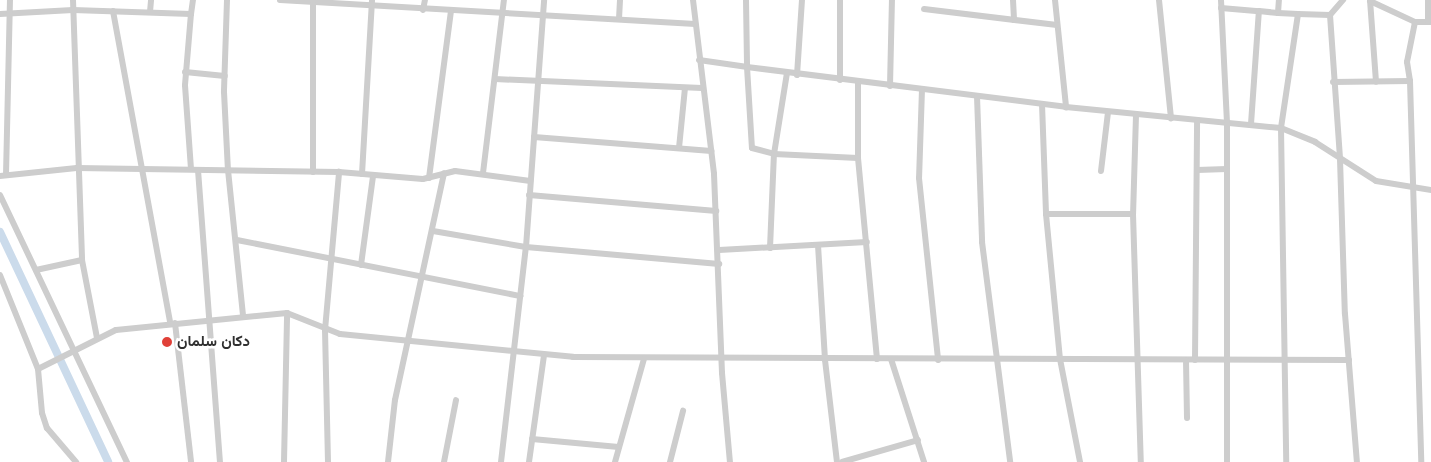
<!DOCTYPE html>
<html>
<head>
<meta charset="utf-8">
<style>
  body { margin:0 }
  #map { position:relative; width:1431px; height:462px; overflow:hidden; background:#fff; font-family:"Work Sans",Vazirmatn,sans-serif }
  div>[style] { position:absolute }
  .canal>* { height:8px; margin:-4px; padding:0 4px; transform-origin:4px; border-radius:4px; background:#cbdbeb }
  .street>* { height:6px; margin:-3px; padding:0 3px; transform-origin:3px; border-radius:3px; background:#cdcdcd }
  .dots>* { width:14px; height:14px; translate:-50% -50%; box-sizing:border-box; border:2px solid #fff; border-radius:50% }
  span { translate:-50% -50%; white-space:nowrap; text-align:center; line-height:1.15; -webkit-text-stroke:5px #fff; paint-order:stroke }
  .poi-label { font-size:15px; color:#303030; font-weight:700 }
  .left { translate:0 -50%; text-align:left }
</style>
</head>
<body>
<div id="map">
  <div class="canal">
    <i style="left:0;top:232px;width:254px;rotate:64.8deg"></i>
  </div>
  <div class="street">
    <i style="left:73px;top:0;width:260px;rotate:88deg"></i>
    <i style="left:82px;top:260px;width:79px;rotate:79.1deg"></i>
    <i style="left:227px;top:0;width:92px;rotate:91.9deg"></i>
    <i style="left:224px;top:92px;width:78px;rotate:87.1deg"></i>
    <i style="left:228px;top:170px;width:147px;rotate:84.1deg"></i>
    <i style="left:280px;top:0;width:416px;rotate:3.3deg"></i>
    <i style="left:693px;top:0;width:175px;rotate:83.1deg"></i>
    <i style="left:714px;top:174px;width:199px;rotate:87.7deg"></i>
    <i style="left:722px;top:373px;width:89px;rotate:84.9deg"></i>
    <i style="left:746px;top:0;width:67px;rotate:89.1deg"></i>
    <i style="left:747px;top:67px;width:321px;rotate:7.1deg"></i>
    <i style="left:1066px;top:107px;width:216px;rotate:5.6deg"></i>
    <i style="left:1281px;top:128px;width:37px;rotate:22deg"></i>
    <i style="left:1315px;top:142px;width:72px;rotate:32.6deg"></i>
    <i style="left:1376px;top:181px;width:56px;rotate:9.3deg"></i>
    <i style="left:1013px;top:0;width:20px;rotate:87deg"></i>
    <i style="left:1055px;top:0;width:108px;rotate:84.1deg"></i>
    <i style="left:1159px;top:0;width:119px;rotate:84.2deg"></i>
    <i style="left:1221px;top:0;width:123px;rotate:87.2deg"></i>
    <i style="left:1227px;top:123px;width:339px;rotate:90deg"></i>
    <i style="left:1370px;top:0;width:82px;rotate:85.8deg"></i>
    <i style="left:1370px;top:1px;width:50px;rotate:25deg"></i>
    <i style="left:1415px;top:22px;width:16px"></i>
    <i style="left:313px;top:3px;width:169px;rotate:90deg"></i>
    <i style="left:1221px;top:8px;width:38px;rotate:5deg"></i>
    <i style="left:924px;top:9px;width:134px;rotate:6.9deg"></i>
    <i style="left:423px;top:10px;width:10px;rotate:-79deg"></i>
    <i style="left:113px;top:11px;width:317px;rotate:79.6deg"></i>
    <i style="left:150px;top:12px;width:12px;rotate:-85deg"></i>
    <i style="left:1278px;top:13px;width:20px;rotate:3deg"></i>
    <i style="left:1298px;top:14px;width:115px;rotate:98.5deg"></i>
    <i style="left:1281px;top:128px;width:334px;rotate:89.1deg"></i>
    <i style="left:0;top:14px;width:73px;rotate:-3.1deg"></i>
    <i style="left:73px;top:10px;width:118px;rotate:1.9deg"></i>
    <i style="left:191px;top:14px;width:14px;rotate:-82deg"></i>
    <i style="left:1298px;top:14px;width:32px;rotate:2deg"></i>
    <i style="left:1330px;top:15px;width:20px;rotate:-49deg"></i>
    <i style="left:1330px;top:15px;width:144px;rotate:86deg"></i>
    <i style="left:1340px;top:159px;width:155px;rotate:88.2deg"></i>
    <i style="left:1345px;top:314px;width:148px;rotate:85.4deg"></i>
    <i style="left:619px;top:19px;width:19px;rotate:-87deg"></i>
    <i style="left:1415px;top:22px;width:41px;rotate:101.3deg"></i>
    <i style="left:1407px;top:62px;width:19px;rotate:81deg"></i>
    <i style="left:1410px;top:81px;width:381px;rotate:88.3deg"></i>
    <i style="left:1428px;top:22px;width:22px;rotate:-90deg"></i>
    <i style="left:699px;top:60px;width:49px;rotate:8.3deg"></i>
    <i style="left:747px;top:67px;width:81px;rotate:86.5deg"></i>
    <i style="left:752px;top:148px;width:23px;rotate:15deg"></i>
    <i style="left:774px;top:154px;width:84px;rotate:2.7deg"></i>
    <i style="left:185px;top:72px;width:40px;rotate:5.7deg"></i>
    <i style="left:797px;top:75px;width:75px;rotate:-86.2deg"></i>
    <i style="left:495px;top:79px;width:207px;rotate:2.5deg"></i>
    <i style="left:840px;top:80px;width:80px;rotate:-90deg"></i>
    <i style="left:858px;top:82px;width:76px;rotate:90deg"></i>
    <i style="left:858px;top:158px;width:202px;rotate:84.6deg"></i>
    <i style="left:1333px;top:82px;width:77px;rotate:-0.7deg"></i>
    <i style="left:890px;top:86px;width:86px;rotate:-88.7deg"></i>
    <i style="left:922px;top:89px;width:89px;rotate:91.9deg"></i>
    <i style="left:919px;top:178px;width:183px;rotate:84deg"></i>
    <i style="left:977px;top:96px;width:146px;rotate:88deg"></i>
    <i style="left:982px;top:242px;width:222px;rotate:82.7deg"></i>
    <i style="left:1042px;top:104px;width:110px;rotate:87.9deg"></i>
    <i style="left:1046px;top:214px;width:146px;rotate:84.5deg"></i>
    <i style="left:1060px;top:359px;width:105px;rotate:79deg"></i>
    <i style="left:1136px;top:115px;width:99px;rotate:91.7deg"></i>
    <i style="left:1133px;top:214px;width:248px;rotate:88.2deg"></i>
    <i style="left:1251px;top:124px;width:113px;rotate:-86deg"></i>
    <i style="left:1259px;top:11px;width:19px;rotate:6deg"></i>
    <i style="left:1278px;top:13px;width:13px;rotate:-86deg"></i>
    <i style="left:534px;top:137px;width:178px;rotate:4.5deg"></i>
    <i style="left:679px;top:148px;width:60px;rotate:-84.3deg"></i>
    <i style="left:191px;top:169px;width:84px;rotate:-94.1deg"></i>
    <i style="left:185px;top:85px;width:71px;rotate:-85.2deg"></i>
    <i style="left:198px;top:170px;width:293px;rotate:85.7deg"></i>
    <i style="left:1197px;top:170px;width:30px;rotate:-2deg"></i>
    <i style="left:1101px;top:171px;width:59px;rotate:-83.2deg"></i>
    <i style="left:483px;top:173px;width:174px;rotate:-83.1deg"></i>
    <i style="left:362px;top:174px;width:174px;rotate:-86.7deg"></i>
    <i style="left:6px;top:175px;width:175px;rotate:-88.7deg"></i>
    <i style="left:0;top:176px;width:77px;rotate:-5.9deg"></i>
    <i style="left:77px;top:168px;width:262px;rotate:0.9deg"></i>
    <i style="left:339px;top:172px;width:84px;rotate:4.8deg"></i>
    <i style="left:423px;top:179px;width:33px;rotate:-14deg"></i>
    <i style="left:455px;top:171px;width:76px;rotate:7.6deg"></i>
    <i style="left:429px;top:178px;width:168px;rotate:-82.5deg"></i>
    <i style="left:0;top:195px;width:296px;rotate:64.6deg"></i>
    <i style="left:529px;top:195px;width:188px;rotate:4.9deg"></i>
    <i style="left:1046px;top:214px;width:87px"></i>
    <i style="left:433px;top:231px;width:94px;rotate:9.8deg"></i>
    <i style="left:526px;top:247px;width:194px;rotate:5deg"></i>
    <i style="left:237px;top:240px;width:289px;rotate:11.2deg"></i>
    <i style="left:818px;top:245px;width:115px;rotate:86.5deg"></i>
    <i style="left:825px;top:360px;width:103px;rotate:83.3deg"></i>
    <i style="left:770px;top:248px;width:94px;rotate:-87.6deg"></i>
    <i style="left:774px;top:154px;width:82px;rotate:-80.9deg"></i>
    <i style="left:719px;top:250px;width:148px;rotate:-3.1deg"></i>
    <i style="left:361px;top:265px;width:90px;rotate:-82.3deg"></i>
    <i style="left:36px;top:270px;width:47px;rotate:-12.3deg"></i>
    <i style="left:0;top:275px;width:101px;rotate:68deg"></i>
    <i style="left:38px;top:369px;width:87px;rotate:-26.6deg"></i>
    <i style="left:116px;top:330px;width:172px;rotate:-5.7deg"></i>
    <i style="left:287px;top:313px;width:57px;rotate:21.6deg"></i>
    <i style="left:340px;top:334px;width:234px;rotate:5.6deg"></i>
    <i style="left:573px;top:357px;width:776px;rotate:0.22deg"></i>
    <i style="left:175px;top:323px;width:140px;rotate:83.4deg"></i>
    <i style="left:891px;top:359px;width:108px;rotate:72.2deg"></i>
    <i style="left:1186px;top:360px;width:58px;rotate:89deg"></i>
    <i style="left:1195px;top:360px;width:240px;rotate:-89.5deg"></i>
    <i style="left:38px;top:369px;width:44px;rotate:84.8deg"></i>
    <i style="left:42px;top:413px;width:16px;rotate:72deg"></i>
    <i style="left:47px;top:428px;width:45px;rotate:49.5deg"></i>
    <i style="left:532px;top:439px;width:87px;rotate:5.3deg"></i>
    <i style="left:284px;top:462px;width:149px;rotate:-88.8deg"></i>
    <i style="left:328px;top:462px;width:132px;rotate:-91.3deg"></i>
    <i style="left:325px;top:330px;width:159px;rotate:-84.9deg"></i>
    <i style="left:388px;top:462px;width:62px;rotate:-83.6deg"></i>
    <i style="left:395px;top:400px;width:232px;rotate:-77.8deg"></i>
    <i style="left:444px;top:462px;width:63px;rotate:-79deg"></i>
    <i style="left:501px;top:462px;width:216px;rotate:-83.4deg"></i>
    <i style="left:526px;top:247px;width:248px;rotate:-85.8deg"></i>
    <i style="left:529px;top:462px;width:108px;rotate:-82deg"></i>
    <i style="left:615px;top:462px;width:107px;rotate:-74.3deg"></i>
    <i style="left:670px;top:462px;width:53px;rotate:-75.7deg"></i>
    <i style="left:842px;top:462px;width:79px;rotate:-16.1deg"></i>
  </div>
  <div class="dots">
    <i style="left:167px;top:342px;background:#e04038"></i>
  </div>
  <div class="poi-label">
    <span class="left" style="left:177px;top:342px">دكان سلمان</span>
  </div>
</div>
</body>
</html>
